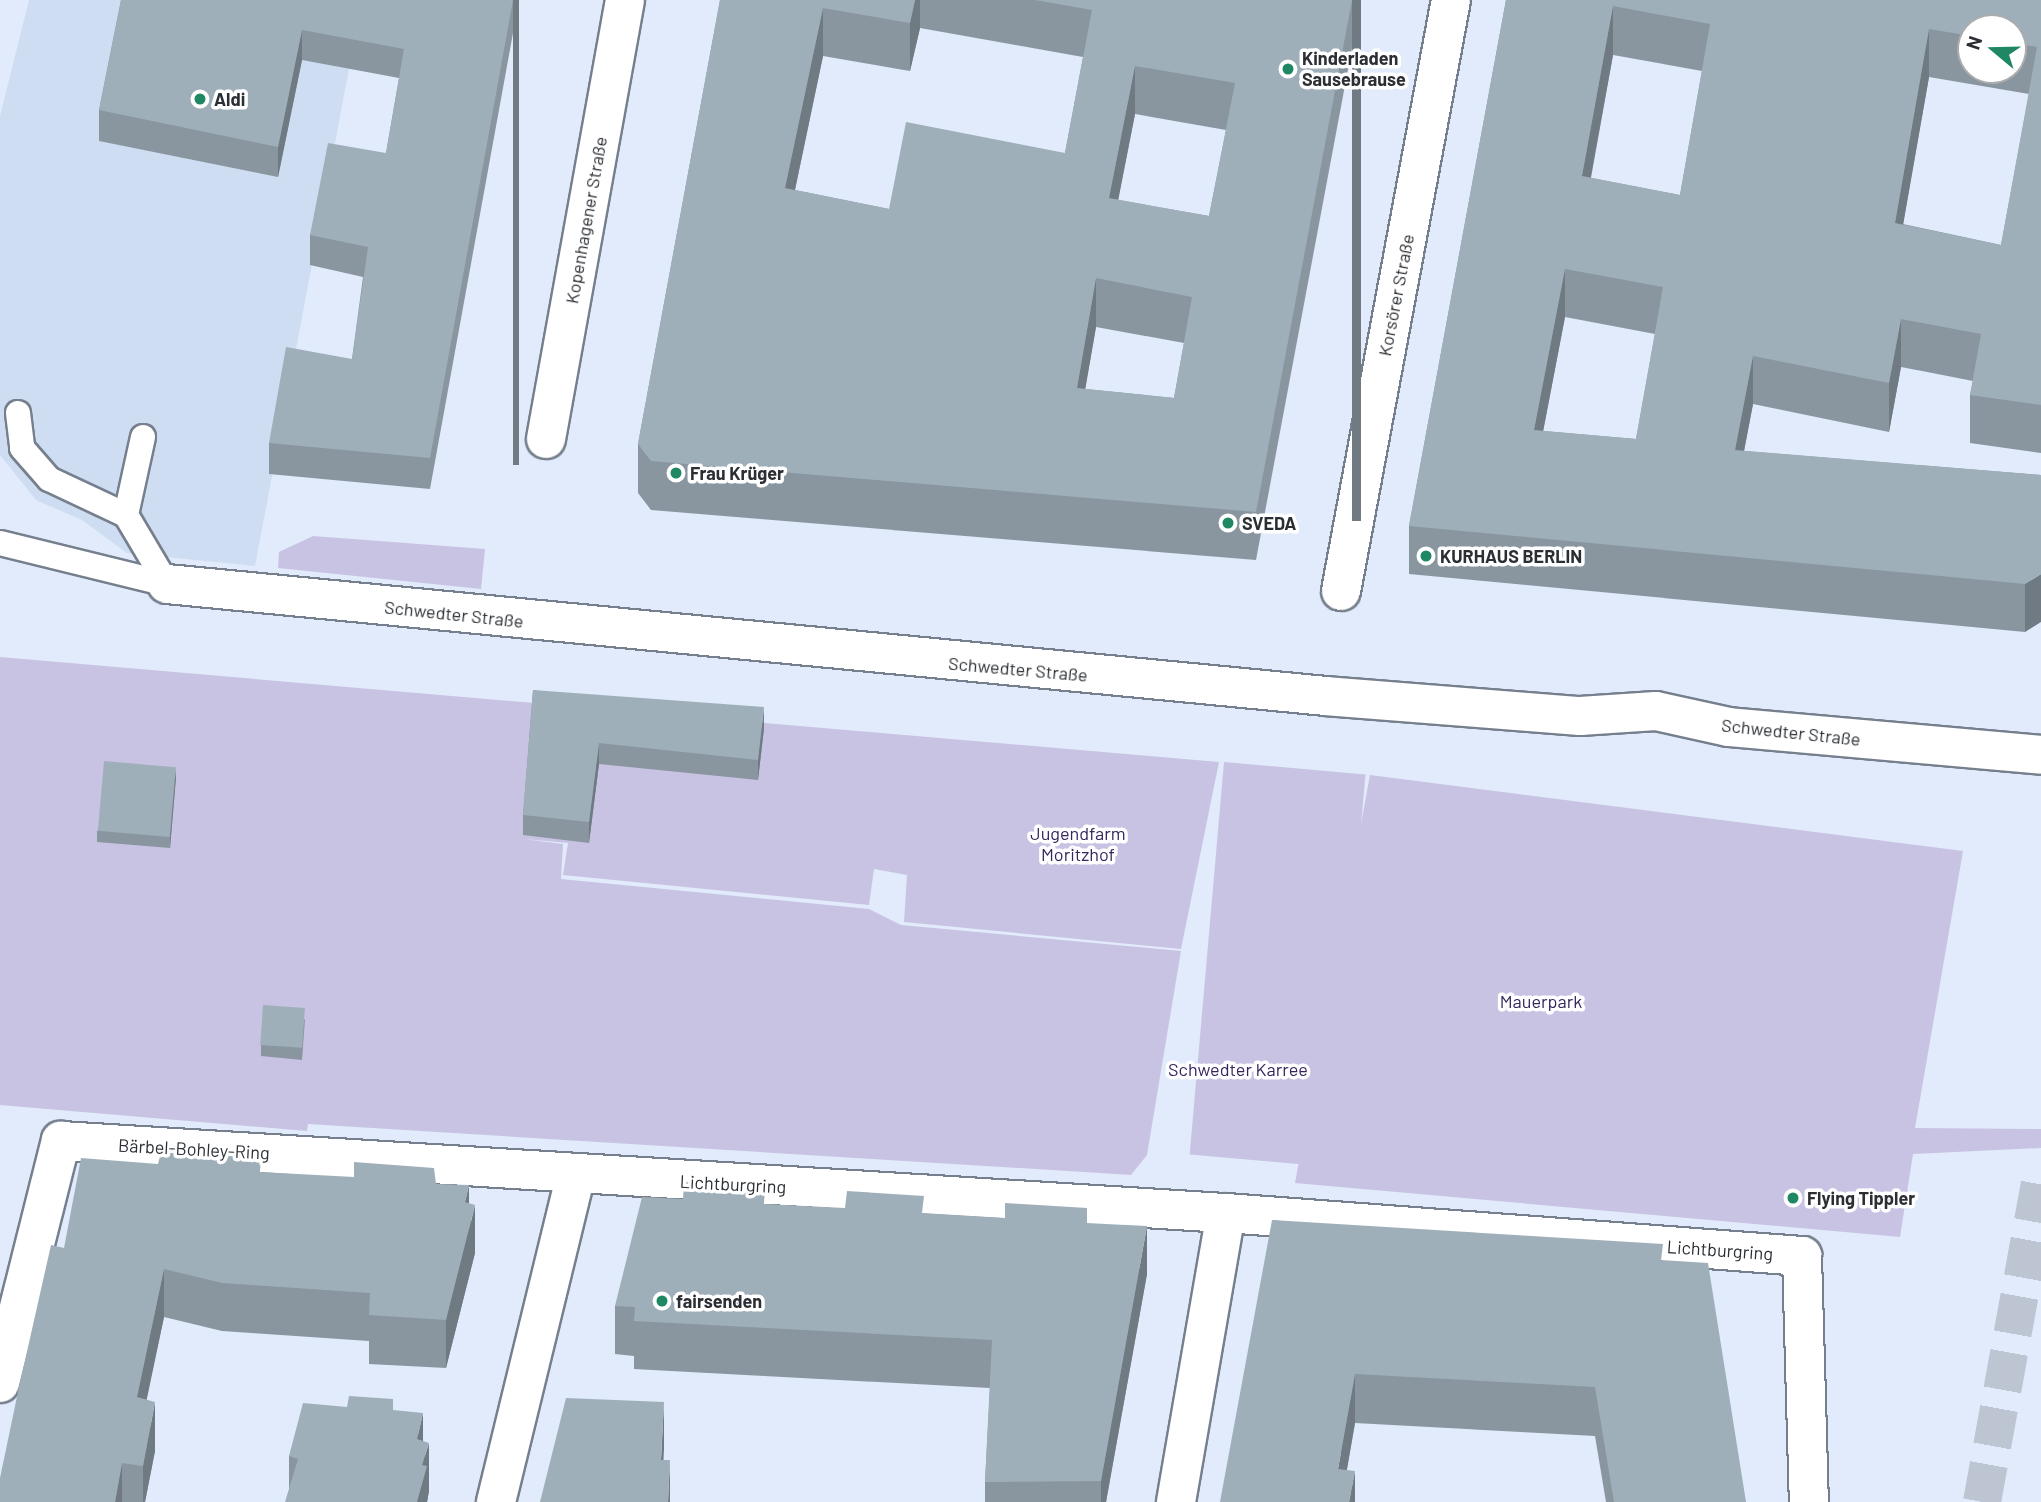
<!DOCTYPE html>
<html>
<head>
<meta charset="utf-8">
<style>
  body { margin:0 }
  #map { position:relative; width:2041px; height:1502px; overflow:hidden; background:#e1ebfb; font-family:Barlow,sans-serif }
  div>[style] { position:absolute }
  .built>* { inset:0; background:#ceddf1 }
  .green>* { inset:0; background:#c9c3e3; transform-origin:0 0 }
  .secondary-tunnel>* { height:38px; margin-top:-19px; transform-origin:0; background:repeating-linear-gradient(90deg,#bdc5d3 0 38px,transparent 0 57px) }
  .roads { filter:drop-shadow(2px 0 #767f8d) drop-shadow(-2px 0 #767f8d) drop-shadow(0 2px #767f8d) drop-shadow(0 -2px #767f8d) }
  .lane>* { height:24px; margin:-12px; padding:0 12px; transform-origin:12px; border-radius:12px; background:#fff }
  .street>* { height:38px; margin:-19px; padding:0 19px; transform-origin:19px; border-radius:19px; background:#fff }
  .wall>* { inset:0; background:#8996a0 }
  .shaded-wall>* { inset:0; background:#6f7a82; transform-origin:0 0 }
  .building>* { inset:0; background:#9fafba; transform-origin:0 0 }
  .dots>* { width:19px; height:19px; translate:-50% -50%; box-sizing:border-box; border:4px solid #fff; border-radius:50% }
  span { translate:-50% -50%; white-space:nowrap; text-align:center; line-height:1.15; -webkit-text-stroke:7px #fff; paint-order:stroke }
  .poi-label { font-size:18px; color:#2b2f34; font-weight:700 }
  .left { translate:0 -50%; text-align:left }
  .street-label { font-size:18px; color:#2b2f34 }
  .park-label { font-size:18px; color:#36255f }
  .north { position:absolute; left:1957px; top:14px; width:70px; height:70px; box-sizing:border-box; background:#fff; border:2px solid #aaacae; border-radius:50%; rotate:289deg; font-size:19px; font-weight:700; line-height:28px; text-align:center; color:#2b2f34 }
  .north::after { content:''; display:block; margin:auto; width:24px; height:32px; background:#1f8763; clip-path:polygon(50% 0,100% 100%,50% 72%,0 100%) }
</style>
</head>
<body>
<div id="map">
  <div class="built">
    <i style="clip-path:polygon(29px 0,362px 0,255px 566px,127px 553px,82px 520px,36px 500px,0 455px,0 116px)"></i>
  </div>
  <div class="green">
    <i style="clip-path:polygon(313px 536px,485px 549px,481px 589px,278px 568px,279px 552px)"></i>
    <i style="clip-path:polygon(0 657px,1219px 762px,1181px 949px,904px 922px,907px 875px,874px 869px,869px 905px,563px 875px,568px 843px,524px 839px,563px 844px,561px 879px,869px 909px,901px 925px,1181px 951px,1147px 1155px,1131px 1175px,308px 1124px,307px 1131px,0 1105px)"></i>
    <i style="left:1224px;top:762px;width:142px;height:394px;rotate:5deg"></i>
    <i style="clip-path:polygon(1370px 775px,1963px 851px,1915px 1128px,2041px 1129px,2041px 1148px,1913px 1154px,1900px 1237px,1295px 1183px)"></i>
  </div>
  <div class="secondary-tunnel">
    <i style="left:1982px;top:1502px;width:330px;rotate:-79.7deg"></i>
  </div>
  <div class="roads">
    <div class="lane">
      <i style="left:18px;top:413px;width:35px;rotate:83deg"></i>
      <i style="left:22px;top:448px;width:41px;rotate:48.9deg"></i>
      <i style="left:49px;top:479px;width:85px;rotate:25.1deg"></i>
      <i style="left:143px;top:437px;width:80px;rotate:102.3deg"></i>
      <i style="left:126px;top:515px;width:80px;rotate:59.3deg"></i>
      <i style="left:0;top:543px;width:172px;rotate:13.8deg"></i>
    </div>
    <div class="street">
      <i style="left:546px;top:439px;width:446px;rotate:-79.8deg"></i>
      <i style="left:167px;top:584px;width:1163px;rotate:5.52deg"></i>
      <i style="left:1325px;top:696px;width:256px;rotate:4.5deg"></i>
      <i style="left:1580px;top:716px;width:76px;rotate:-3.8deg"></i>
      <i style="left:1656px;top:711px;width:75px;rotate:12.4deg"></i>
      <i style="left:1729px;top:727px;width:313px;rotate:5.1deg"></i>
      <i style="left:1341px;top:591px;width:601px;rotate:-79.46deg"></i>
      <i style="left:0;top:1383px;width:250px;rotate:-75.9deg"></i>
      <i style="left:61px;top:1141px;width:1167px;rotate:3.54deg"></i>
      <i style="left:1226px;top:1213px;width:578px;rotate:4.27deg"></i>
      <i style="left:1802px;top:1256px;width:246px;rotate:88.4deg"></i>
      <i style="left:496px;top:1502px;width:338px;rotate:-76.3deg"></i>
      <i style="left:1176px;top:1502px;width:293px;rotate:-80.2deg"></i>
    </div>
  </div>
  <div class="wall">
    <i style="clip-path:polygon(121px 0,519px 0,430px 489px,269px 474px,269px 443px,352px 359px,363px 277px,310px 265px,310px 235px,386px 153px,399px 78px,302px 60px,278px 177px,99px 141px,99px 110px)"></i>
    <i style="clip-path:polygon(evenodd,720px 0,1361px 0,1256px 560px,651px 510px,638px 493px,638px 444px,720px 0,920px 28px,1083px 57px,1065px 153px,889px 209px,795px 190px,823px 56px,910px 71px,920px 28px,720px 0,1135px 114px,1226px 130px,1209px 216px,1118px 200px,1135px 114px,720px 0,1096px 327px,1184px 343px,1174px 398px,1085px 389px,1096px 327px)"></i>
    <i style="clip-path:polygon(evenodd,1506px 0,2041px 0,2041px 453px,1970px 443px,1970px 395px,1973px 381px,1901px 367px,1889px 432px,1753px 404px,1744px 451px,2041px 475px,2025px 632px,1409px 574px,1409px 526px,1506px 0,1971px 28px,2013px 28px,2013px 70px,1971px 70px,1971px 28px,1506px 0,1613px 55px,1702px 71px,1680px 195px,1591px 178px,1613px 55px,1506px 0,1929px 77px,2029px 94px,2001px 245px,1903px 224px,1929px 77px,1506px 0,1565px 317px,1655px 334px,1636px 439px,1543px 431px,1565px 317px)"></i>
    <i style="clip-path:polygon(533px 690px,764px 728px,758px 780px,599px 764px,589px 843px,523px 835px,523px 815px)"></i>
    <i style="clip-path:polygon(176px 777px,170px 848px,97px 842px,97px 831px)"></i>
    <i style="clip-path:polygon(305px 1019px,302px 1060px,261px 1056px,261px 1045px)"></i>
    <i style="clip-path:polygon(261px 1172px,436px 1184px,469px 1203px,475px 1253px,446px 1368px,369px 1364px,369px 1341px,222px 1331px,164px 1317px,146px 1400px,155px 1451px,145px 1502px,0 1502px,64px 1248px)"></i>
    <i style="clip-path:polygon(765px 1204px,1087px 1223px,1147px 1274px,1106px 1502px,985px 1502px,985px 1482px,990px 1388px,634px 1369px,634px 1356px,615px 1354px,615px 1306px)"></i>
    <i style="clip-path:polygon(1272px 1220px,1663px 1260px,1746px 1502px,1606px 1502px,1595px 1436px,1355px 1423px,1347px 1470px,1355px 1502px)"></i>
    <i style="clip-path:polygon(393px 1410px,423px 1440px,429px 1491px,427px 1502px,289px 1489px,289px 1456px)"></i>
  </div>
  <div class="shaded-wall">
    <i style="left:513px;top:0;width:6px;height:465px"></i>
    <i style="clip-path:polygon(915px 0,920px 0,920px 28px,910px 71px,910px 23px)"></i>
    <i style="left:1352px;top:0;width:9px;height:521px"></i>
    <i style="clip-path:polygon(1613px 6px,1613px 55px,1582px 224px,1582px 176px)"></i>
    <i style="clip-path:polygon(823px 8px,823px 56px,785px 237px,785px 188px)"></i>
    <i style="clip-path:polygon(1929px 29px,1929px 77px,1895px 271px,1895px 223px)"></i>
    <i style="clip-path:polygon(302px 30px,302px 60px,278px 177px,278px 147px)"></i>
    <i style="clip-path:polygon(1135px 66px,1135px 114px,1109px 247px,1109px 198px)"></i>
    <i style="clip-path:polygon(1565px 269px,1565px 317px,1534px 479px,1534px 430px)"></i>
    <i style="clip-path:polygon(1096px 278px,1096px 327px,1077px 437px,1077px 388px)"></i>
    <i style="clip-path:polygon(1901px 319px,1901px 367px,1889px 432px,1889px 383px)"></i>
    <i style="clip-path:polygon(1753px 356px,1753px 404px,1735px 498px,1735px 450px)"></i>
    <i style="clip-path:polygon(2041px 574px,2041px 622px,2025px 632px,2025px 584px)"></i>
    <i style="clip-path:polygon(764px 707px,764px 728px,758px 780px,758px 760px)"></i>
    <i style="clip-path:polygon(599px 743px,599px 764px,589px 843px,589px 822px)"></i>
    <i style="clip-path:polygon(176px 767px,176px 777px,170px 848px,170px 838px)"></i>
    <i style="clip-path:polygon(469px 1185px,469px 1230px,475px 1205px,475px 1253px,446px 1368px,446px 1320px,465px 1202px)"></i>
    <i style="clip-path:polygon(1147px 1226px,1147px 1274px,1106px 1502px,1101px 1502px,1101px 1481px)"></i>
    <i style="clip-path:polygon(164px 1269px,164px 1317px,137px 1446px,137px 1397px)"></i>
    <i style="clip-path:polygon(1355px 1374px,1355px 1423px,1341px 1502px,1338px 1469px)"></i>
    <i style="clip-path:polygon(155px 1402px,155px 1451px,145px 1502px,143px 1502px,143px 1466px)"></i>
    <i style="clip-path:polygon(664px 1402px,664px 1450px,661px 1502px,661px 1460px)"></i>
    <i style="clip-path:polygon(423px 1413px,423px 1461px,417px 1439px)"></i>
    <i style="clip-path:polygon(429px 1443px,429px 1491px,427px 1502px,417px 1502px,422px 1465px)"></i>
    <i style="clip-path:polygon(670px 1460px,670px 1502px,668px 1502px)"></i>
    <i style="clip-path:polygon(122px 1463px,122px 1502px,115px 1502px)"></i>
    <i style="clip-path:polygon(1355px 1471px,1355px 1502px,1349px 1502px)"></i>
  </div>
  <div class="building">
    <i style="clip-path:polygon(121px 0,513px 0,430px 458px,269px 443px,286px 347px,352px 359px,368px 247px,310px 235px,328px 143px,386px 153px,404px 49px,302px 30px,278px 147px,99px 110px)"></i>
    <i style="clip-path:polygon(evenodd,720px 0,915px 0,910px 23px,823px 8px,785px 188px,889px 209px,906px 122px,1065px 153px,1092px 10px,1035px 0,1352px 0,1256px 512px,651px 461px,638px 444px,720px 0,1135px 66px,1235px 83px,1209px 216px,1109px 198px,1135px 66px,720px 0,1096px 278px,1192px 297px,1174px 398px,1077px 388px,1096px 278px)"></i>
    <i style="clip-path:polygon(evenodd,1506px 0,2041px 0,2041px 405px,1970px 395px,1981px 334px,1901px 319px,1889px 383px,1753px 356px,1735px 450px,2041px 475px,2041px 574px,2025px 584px,1409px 526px,1506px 0,1613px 6px,1710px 24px,1680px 195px,1582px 176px,1613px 6px,1506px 0,1971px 28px,2013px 28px,2013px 43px,2037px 47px,2001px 245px,1895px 223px,1929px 29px,1971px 36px,1971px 28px,1506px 0,1565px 269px,1663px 287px,1636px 439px,1534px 430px,1565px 269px)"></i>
    <i style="clip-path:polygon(533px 690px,764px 707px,758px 760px,599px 743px,589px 822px,523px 815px)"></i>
    <i style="left:104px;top:761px;width:72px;height:70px;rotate:5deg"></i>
    <i style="left:263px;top:1005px;width:42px;height:40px;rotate:4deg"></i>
    <i style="clip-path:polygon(162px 1148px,261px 1155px,260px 1172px,354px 1177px,354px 1162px,434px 1168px,436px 1184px,469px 1185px,465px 1202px,475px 1205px,446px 1320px,369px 1315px,370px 1293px,222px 1283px,164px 1269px,137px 1397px,155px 1402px,143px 1466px,122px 1463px,115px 1502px,0 1502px,0 1478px,19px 1387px,51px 1245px,64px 1248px,81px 1158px,158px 1164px)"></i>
    <i style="clip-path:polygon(684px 1182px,765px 1187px,764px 1204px,845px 1208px,847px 1191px,924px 1196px,922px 1213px,1005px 1218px,1005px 1203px,1087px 1208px,1087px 1223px,1147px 1226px,1101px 1481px,985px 1482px,992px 1340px,634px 1321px,635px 1307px,615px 1306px,642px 1197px,683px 1199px)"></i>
    <i style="clip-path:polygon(1272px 1220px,1663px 1244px,1661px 1260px,1708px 1263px,1746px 1502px,1614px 1502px,1595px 1387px,1355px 1374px,1338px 1469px,1355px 1471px,1349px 1502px,1220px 1502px)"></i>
    <i style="clip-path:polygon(349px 1396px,393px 1399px,393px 1410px,423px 1413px,417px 1439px,429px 1443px,422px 1465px,427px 1466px,417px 1502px,285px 1502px,298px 1459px,289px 1456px,303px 1403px,347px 1407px)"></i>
    <i style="clip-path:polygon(566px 1398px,664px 1402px,661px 1460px,670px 1460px,668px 1502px,540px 1502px)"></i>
  </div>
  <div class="dots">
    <i style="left:1288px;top:69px;background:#1f8763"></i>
    <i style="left:200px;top:99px;background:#1f8763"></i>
    <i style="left:676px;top:473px;background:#1f8763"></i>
    <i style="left:1228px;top:523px;background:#1f8763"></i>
    <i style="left:1426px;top:556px;background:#1f8763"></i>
    <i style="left:1793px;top:1198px;background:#1f8763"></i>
    <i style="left:662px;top:1301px;background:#1f8763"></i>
  </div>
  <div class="poi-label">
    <span class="left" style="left:1302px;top:69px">Kinderladen<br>Sausebrause</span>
    <span class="left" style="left:214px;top:99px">Aldi</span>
    <span class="left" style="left:690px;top:473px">Frau Krüger</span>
    <span class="left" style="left:1242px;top:523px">SVEDA</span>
    <span class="left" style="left:1440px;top:556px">KURHAUS BERLIN</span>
    <span class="left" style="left:1807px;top:1198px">Flying Tippler</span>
    <span class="left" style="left:676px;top:1301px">fairsenden</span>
  </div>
  <div class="street-label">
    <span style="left:586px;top:220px;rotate:-80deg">Kopenhagener Straße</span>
    <span style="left:1396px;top:295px;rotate:-79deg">Korsörer Straße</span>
    <span style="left:454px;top:614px;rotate:6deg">Schwedter Straße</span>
    <span style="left:1018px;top:669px;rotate:5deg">Schwedter Straße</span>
    <span style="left:1791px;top:732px;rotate:6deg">Schwedter Straße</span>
    <span style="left:194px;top:1149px;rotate:3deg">Bärbel-Bohley-Ring</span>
    <span style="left:733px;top:1184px;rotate:3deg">Lichtburgring</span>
    <span style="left:1720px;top:1250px;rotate:4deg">Lichtburgring</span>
  </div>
  <div class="park-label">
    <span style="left:1078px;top:844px">Jugendfarm<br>Moritzhof</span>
    <span style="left:1541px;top:1001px">Mauerpark</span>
    <span style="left:1238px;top:1069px">Schwedter Karree</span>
  </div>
  <div class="north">N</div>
</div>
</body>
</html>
